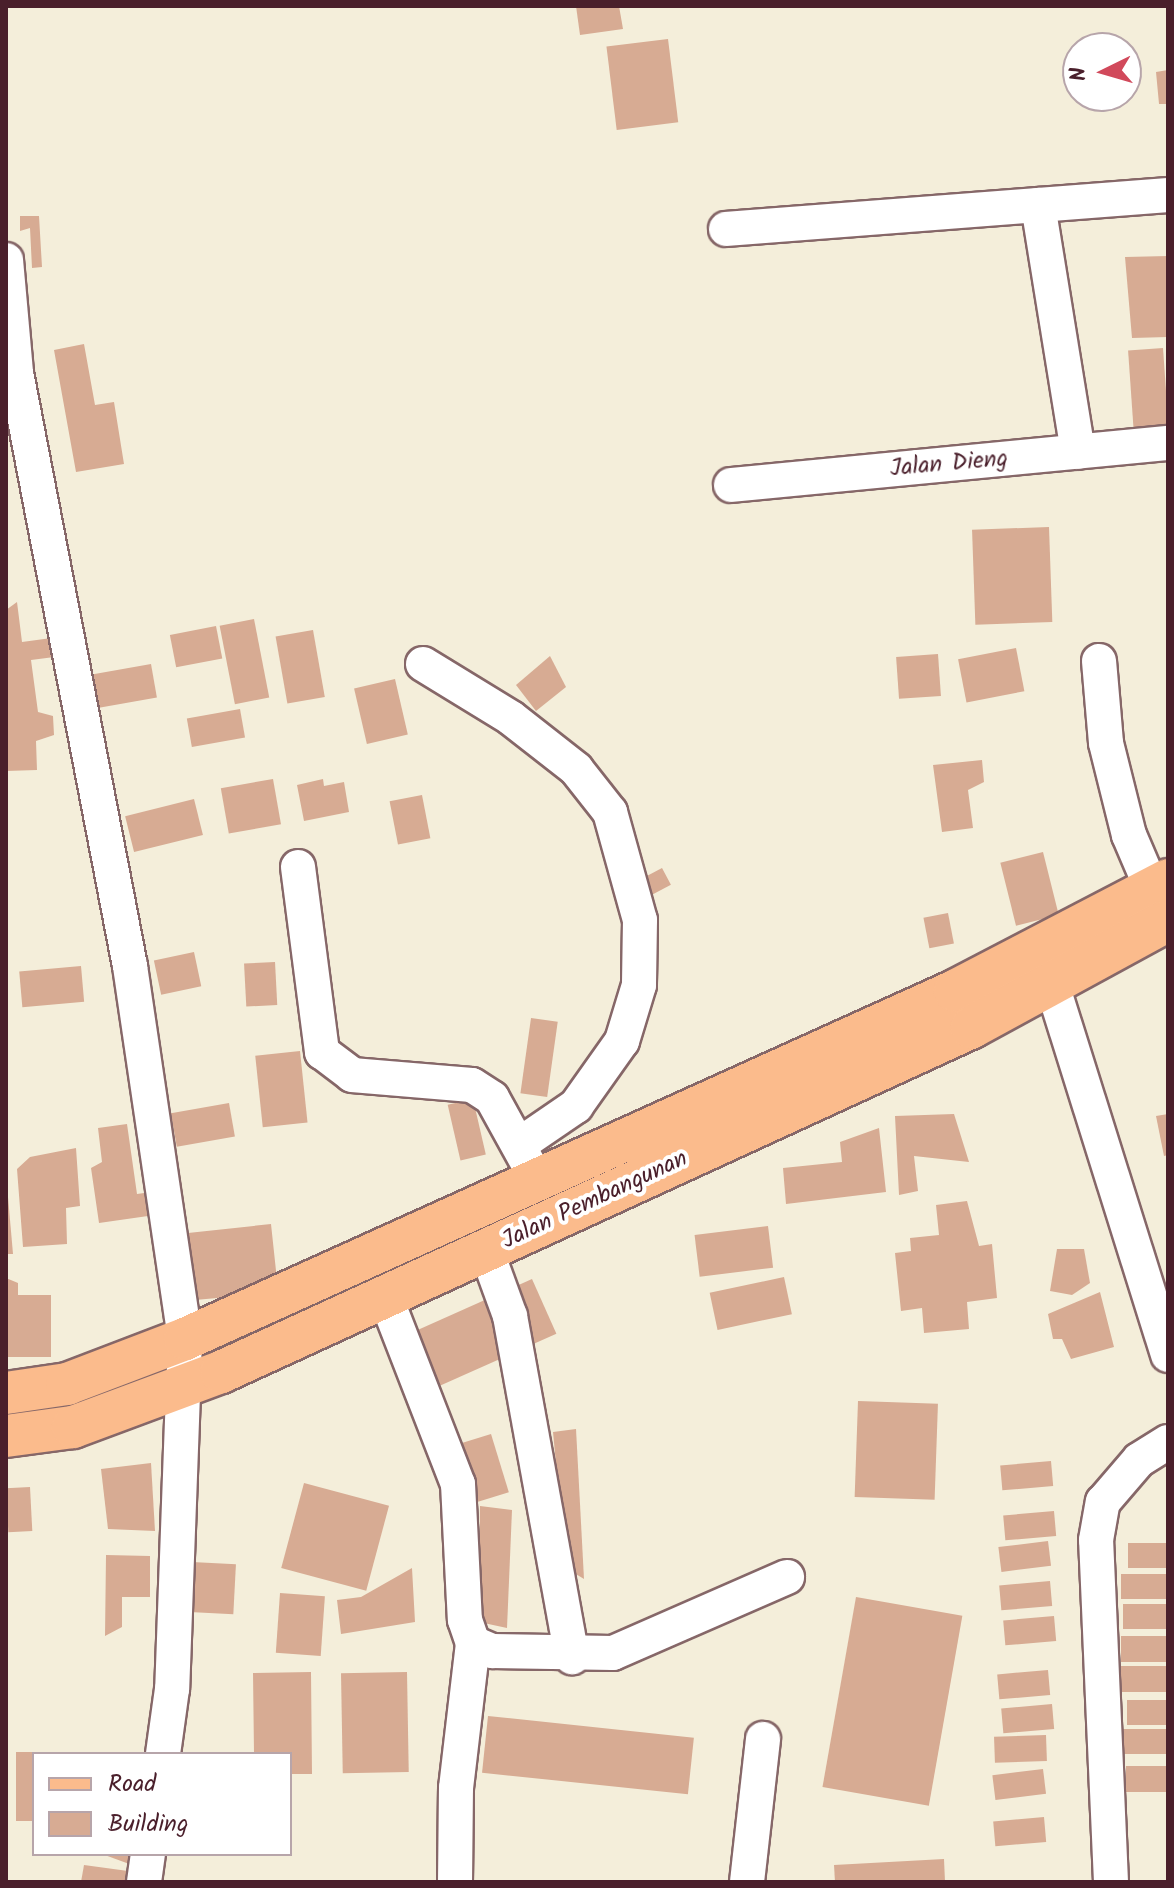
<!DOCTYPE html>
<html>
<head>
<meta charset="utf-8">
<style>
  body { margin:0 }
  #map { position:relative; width:1174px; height:1888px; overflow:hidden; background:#f4eeda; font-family:Kalam,sans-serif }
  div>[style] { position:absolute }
  .building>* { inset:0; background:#d7ab93; transform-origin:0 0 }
  .roads { filter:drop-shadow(2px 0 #866768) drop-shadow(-2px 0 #866768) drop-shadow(0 2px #866768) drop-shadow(0 -2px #866768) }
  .minor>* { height:34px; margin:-17px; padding:0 17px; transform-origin:17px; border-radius:17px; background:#fff }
  .major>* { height:42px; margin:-21px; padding:0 21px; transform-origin:21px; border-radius:21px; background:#fbbb8c }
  span { translate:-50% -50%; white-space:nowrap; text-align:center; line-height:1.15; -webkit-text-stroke:8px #fff; paint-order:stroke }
  .street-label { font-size:24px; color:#4a1f2b }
  .frame { position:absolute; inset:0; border:8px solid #4a1f2b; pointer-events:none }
  .legend { position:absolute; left:32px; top:1752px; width:260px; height:104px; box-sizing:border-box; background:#fff; border:2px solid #b7a5aa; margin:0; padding:10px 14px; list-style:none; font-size:24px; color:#4a1f2b }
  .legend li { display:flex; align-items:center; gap:16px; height:40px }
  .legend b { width:40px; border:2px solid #b7a5aa }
  .north { position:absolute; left:1062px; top:32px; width:80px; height:80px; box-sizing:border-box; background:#fff; border:2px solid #b7a5aa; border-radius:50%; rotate:265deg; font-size:22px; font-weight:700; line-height:32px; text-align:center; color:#4a1f2b }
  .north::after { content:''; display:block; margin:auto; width:28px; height:36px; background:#d1495b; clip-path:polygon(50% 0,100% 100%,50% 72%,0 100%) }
</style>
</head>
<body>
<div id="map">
  <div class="building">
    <i style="clip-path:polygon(576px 6px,619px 6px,623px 29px,580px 35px)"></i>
    <i style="left:668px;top:39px;width:84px;height:62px;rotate:83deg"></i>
    <i style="clip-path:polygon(1168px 70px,1168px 104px,1159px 104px,1156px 72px)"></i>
    <i style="clip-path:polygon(20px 216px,39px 216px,42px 267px,32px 268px,30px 228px,20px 231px)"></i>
    <i style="clip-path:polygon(1168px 256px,1168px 337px,1132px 338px,1125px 257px)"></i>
    <i style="clip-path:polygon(84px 344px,95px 405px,114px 402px,124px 464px,76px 472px,54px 350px)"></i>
    <i style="left:1163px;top:348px;width:79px;height:35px;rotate:86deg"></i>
    <i style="left:1049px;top:527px;width:95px;height:77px;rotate:88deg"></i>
    <i style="clip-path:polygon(17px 602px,22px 642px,59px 637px,62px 656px,31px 660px,38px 712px,53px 716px,54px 735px,36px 741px,37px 770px,6px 771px,6px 610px)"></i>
    <i style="left:254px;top:619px;width:80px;height:35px;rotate:79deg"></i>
    <i style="left:216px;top:626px;width:33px;height:47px;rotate:79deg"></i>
    <i style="left:313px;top:630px;width:68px;height:38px;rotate:80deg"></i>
    <i style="left:1016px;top:648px;width:44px;height:59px;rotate:79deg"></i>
    <i style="left:938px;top:654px;width:42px;height:42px;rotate:86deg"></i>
    <i style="clip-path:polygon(550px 656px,566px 687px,536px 711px,516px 685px)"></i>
    <i style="left:151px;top:664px;width:34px;height:63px;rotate:80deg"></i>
    <i style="left:395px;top:679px;width:57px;height:42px;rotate:77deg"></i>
    <i style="left:240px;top:709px;width:29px;height:54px;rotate:80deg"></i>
    <i style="clip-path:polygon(982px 760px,984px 782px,968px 790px,973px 828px,942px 832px,933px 765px)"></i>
    <i style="left:273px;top:779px;width:46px;height:53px;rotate:80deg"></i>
    <i style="clip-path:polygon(323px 779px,324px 786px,344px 782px,349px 812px,304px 821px,297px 785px)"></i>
    <i style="left:422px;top:795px;width:44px;height:33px;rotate:79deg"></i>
    <i style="left:194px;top:799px;width:37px;height:71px;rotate:76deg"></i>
    <i style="left:1043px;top:852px;width:65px;height:44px;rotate:76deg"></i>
    <i style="left:662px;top:868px;width:19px;height:30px;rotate:62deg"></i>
    <i style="left:948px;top:913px;width:31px;height:25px;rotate:79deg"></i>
    <i style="left:194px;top:952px;width:35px;height:41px;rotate:78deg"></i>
    <i style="left:275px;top:962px;width:43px;height:31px;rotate:87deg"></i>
    <i style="left:81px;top:966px;width:36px;height:62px;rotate:85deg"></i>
    <i style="left:531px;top:1018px;width:27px;height:76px;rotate:8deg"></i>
    <i style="left:300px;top:1051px;width:72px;height:45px;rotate:84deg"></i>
    <i style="left:473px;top:1099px;width:57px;height:26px;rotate:77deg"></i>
    <i style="left:229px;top:1103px;width:34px;height:59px;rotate:80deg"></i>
    <i style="clip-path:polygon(954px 1114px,969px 1162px,914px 1156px,918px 1191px,899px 1195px,895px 1116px)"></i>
    <i style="clip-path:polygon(1168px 1114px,1168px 1155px,1164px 1156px,1156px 1116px)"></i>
    <i style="clip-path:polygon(127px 1124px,137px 1194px,151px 1192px,155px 1215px,99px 1223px,91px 1168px,102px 1162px,98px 1128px)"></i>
    <i style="clip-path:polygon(879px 1128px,886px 1192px,786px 1204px,783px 1168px,842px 1162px,840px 1142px)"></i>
    <i style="clip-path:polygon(76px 1148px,80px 1206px,66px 1208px,67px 1244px,23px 1247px,17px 1169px,30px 1157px)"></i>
    <i style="clip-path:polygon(8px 1197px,13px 1254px,6px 1254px)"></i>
    <i style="clip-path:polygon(967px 1201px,979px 1246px,992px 1244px,997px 1298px,967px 1302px,969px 1329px,924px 1333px,922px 1308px,901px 1311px,895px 1253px,911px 1251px,910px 1238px,939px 1235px,936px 1205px)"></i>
    <i style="clip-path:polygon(271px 1224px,277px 1280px,260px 1282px,262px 1294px,195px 1300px,188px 1233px)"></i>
    <i style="left:768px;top:1226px;width:42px;height:74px;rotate:83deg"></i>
    <i style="clip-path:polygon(1057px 1249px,1084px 1249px,1090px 1283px,1072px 1295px,1050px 1291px)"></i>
    <i style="left:784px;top:1277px;width:38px;height:76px;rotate:78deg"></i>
    <i style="clip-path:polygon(6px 1278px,18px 1283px,18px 1295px,51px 1295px,51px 1357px,6px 1357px)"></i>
    <i style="left:532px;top:1279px;width:60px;height:127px;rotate:66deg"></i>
    <i style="clip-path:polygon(1100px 1292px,1114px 1347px,1071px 1359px,1062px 1339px,1053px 1339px,1048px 1314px)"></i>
    <i style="left:858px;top:1401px;width:80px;height:96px;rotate:2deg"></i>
    <i style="clip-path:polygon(576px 1429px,584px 1579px,566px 1568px,553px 1432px)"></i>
    <i style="left:491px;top:1434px;width:61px;height:33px;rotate:73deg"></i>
    <i style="left:1051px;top:1461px;width:25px;height:51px;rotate:85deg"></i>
    <i style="clip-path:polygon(151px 1463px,155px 1531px,108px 1529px,101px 1469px)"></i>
    <i style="left:304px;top:1483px;width:88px;height:88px;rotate:15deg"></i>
    <i style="left:30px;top:1487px;width:44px;height:24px;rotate:87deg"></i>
    <i style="clip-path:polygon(480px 1506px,512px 1510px,507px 1628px,479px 1622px)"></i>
    <i style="left:1054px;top:1511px;width:25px;height:51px;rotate:85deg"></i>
    <i style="left:1048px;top:1541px;width:25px;height:50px;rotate:83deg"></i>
    <i style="left:1168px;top:1543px;width:25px;height:40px;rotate:90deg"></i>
    <i style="clip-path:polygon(106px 1555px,150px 1556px,150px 1597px,122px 1597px,122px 1627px,105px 1636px)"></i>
    <i style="left:192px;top:1562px;width:44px;height:50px;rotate:3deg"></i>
    <i style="clip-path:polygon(412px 1568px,415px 1622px,341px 1634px,337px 1600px,361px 1597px)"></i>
    <i style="left:1168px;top:1574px;width:25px;height:47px;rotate:90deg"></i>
    <i style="left:1050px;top:1581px;width:25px;height:51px;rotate:85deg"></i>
    <i style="left:280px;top:1593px;width:45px;height:60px;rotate:4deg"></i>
    <i style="left:856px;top:1597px;width:108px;height:193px;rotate:10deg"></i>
    <i style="left:1168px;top:1604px;width:25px;height:45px;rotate:90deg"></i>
    <i style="left:1054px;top:1616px;width:25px;height:51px;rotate:85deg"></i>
    <i style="left:1168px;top:1636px;width:26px;height:47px;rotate:90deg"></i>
    <i style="left:1168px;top:1666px;width:26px;height:48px;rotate:90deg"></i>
    <i style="left:1048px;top:1670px;width:25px;height:51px;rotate:85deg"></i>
    <i style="clip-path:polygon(311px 1672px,312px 1774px,290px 1774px,290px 1754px,254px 1754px,253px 1673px)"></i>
    <i style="left:407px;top:1672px;width:100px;height:66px;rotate:89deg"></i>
    <i style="left:1168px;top:1700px;width:25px;height:41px;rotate:90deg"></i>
    <i style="left:1052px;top:1704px;width:25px;height:51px;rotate:85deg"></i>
    <i style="left:488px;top:1716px;width:207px;height:57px;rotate:6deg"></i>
    <i style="left:1168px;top:1729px;width:25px;height:45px;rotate:90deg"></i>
    <i style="left:1046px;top:1735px;width:26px;height:52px;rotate:88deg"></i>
    <i style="left:16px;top:1752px;width:18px;height:69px"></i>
    <i style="left:1168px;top:1766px;width:26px;height:42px;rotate:90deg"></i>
    <i style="left:1043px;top:1769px;width:25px;height:51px;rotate:83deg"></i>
    <i style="left:1044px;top:1817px;width:25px;height:51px;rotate:85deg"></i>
    <i style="clip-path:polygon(102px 1854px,134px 1854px,132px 1865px)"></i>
    <i style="clip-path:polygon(944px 1859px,945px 1882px,835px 1882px,834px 1865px)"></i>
    <i style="clip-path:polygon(84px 1865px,128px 1871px,126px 1882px,81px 1882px)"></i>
  </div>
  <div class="roads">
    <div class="minor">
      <i style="left:1038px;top:205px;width:250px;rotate:80.8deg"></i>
      <i style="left:726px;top:229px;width:443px;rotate:-4.4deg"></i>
      <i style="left:6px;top:260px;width:113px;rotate:84.9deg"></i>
      <i style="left:16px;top:373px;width:604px;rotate:79.12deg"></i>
      <i style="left:130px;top:966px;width:377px;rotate:81.6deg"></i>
      <i style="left:185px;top:1339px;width:350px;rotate:92.1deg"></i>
      <i style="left:172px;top:1689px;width:66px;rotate:97.9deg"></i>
      <i style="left:731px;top:485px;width:439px;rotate:-5.5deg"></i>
      <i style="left:1099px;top:661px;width:82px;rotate:85.1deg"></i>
      <i style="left:1106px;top:743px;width:95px;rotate:76deg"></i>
      <i style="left:1129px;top:835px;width:59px;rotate:66.9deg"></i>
      <i style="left:423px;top:664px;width:103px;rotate:31.5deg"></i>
      <i style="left:511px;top:718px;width:83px;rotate:38.1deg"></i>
      <i style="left:576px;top:769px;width:55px;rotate:51.7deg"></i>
      <i style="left:610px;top:812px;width:112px;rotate:74.5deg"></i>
      <i style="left:640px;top:920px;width:65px;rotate:90.9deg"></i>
      <i style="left:639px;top:985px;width:59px;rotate:106.9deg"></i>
      <i style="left:622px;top:1041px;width:80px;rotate:125.3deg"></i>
      <i style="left:576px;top:1106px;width:69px;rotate:145.6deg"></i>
      <i style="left:298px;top:867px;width:187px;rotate:82.6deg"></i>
      <i style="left:322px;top:1052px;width:38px;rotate:37deg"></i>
      <i style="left:352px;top:1075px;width:120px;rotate:4.8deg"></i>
      <i style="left:472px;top:1085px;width:24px;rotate:33deg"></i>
      <i style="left:492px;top:1098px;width:77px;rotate:61.1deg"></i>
      <i style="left:1044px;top:959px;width:415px;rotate:72.6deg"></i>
      <i style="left:486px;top:1250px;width:70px;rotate:70deg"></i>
      <i style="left:510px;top:1316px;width:347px;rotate:79.7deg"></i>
      <i style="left:385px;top:1296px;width:202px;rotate:68.8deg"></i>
      <i style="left:458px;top:1484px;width:136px;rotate:87.1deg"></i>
      <i style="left:465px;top:1620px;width:24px;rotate:71deg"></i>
      <i style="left:473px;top:1643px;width:21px;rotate:23deg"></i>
      <i style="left:492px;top:1651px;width:121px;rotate:0.9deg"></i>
      <i style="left:613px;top:1653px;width:190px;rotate:-23.6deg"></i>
      <i style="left:144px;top:1882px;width:28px;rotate:-82deg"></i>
      <i style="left:455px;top:1882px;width:94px;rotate:-89.4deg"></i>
      <i style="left:456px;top:1788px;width:146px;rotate:-83.3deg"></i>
      <i style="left:747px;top:1882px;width:144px;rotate:-83.6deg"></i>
      <i style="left:1111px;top:1882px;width:342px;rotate:-92.5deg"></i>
      <i style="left:1096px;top:1540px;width:39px;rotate:-80deg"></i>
      <i style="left:1103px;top:1502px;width:55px;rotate:-49.4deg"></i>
      <i style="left:1139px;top:1460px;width:34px;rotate:-32deg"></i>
    </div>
    <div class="major">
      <i style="left:6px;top:1393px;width:62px;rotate:-8.4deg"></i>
      <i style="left:67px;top:1384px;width:126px;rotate:-20.9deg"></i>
      <i style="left:185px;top:1339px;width:845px;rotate:-24.32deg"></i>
      <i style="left:955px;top:991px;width:240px;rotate:-27.5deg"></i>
      <i style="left:6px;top:1436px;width:68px;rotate:-7.7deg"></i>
      <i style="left:73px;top:1427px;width:158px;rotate:-20.4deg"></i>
      <i style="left:221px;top:1372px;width:826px;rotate:-24.67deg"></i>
      <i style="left:972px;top:1027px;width:223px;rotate:-28.6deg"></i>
    </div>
  </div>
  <div class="street-label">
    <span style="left:949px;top:464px;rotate:-5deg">Jalan Dieng</span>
    <span style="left:595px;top:1200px;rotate:-25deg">Jalan Pembangunan</span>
  </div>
  <div class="frame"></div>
  <ul class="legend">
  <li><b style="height:10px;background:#fbbb8c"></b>Road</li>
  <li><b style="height:22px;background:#d7ab93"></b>Building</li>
  </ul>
  <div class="north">N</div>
</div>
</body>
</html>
